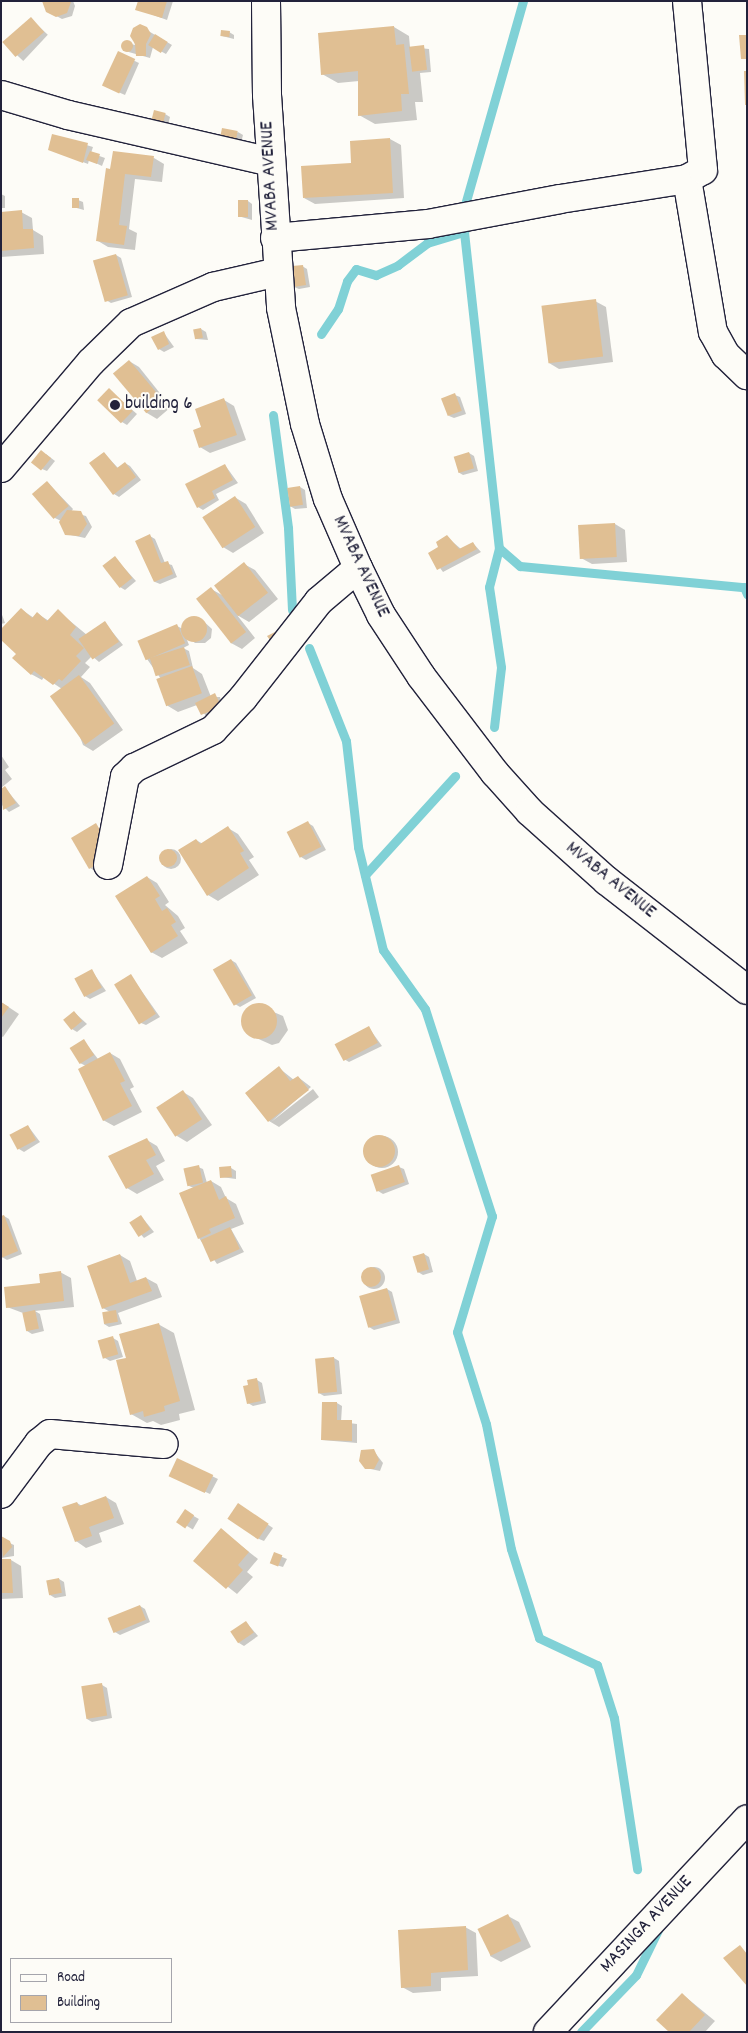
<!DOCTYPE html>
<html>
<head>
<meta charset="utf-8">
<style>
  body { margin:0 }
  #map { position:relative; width:748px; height:2033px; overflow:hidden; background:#fdfcf7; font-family:Dekko,sans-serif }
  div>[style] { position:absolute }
  .shadow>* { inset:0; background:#0003; transform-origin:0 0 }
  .round { border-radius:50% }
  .stream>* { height:9px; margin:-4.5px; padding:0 4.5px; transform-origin:4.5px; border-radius:4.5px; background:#80d1d6 }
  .building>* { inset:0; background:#e0bf93; transform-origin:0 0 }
  .roads { filter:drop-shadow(1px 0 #22223b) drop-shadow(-1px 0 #22223b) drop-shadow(0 1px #22223b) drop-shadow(0 -1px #22223b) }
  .minor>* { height:28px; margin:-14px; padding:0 14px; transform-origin:14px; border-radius:14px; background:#fdfcf7 }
  .dots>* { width:14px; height:14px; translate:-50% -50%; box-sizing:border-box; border:2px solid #fdfcf7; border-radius:50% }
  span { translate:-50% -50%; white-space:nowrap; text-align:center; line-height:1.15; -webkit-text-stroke:4px #fdfcf7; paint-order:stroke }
  .street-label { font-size:19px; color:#22223b }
  .poi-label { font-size:19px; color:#22223b }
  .left { translate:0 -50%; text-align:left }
  .frame { position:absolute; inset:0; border:2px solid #22223b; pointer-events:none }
  .legend { position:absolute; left:10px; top:1958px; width:162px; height:65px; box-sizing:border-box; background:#fdfcf7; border:1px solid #a5a5ac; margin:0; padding:6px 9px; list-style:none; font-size:15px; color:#22223b }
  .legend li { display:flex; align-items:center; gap:10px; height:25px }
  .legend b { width:25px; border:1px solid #a5a5ac }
</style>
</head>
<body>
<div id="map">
  <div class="shadow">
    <i style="clip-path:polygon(43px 1px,73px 1px,75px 6px,72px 16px,62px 19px,47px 11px)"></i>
    <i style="clip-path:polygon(139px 1px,173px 1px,167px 20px,137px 9px)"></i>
    <i style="left:31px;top:19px;width:23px;height:36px;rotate:43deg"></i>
    <i style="clip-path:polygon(140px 26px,172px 45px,166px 54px,153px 47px,150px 58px,125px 51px,124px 42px,135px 45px,132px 31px)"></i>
    <i style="clip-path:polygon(394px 27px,409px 36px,410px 47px,429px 49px,431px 72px,420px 73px,423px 102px,415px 102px,417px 120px,375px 124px,359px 115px,359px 81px,338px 83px,322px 74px)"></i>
    <i style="clip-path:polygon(229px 32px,234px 35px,234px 39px,222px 36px)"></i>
    <i style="clip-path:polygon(118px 53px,139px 63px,125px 95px,109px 88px)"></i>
    <i style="clip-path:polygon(165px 114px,170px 117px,168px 125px,152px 119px)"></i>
    <i style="clip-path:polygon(238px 132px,243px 135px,241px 143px,226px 141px)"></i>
    <i style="clip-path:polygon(53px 135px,93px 147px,91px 153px,105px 158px,102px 166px,89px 160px,88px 164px,49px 149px)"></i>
    <i style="clip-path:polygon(390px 139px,401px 145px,404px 198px,315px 204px,304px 198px,352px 164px,351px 142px)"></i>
    <i style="clip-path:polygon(154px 158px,164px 164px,162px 182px,135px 179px,129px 229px,137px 233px,135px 250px,108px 247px,98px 241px,107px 170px)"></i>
    <i style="clip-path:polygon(1px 194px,5px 196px,5px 208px,1px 208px)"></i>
    <i style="clip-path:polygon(78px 200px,83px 202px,84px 210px,73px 207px)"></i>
    <i style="clip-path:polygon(248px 201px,252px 204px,252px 220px,238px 216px)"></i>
    <i style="clip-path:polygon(21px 212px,32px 218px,33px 230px,43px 236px,44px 254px,1px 257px,1px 213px)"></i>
    <i style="clip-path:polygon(116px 255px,121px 258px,132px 297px,111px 303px,106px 300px)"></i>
    <i style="clip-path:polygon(302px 266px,307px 269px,310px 287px,299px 289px,294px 287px)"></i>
    <i style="clip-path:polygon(595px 301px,606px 307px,613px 362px,559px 369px,549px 363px)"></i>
    <i style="clip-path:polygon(201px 329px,206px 332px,208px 340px,196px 339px)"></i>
    <i style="clip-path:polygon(164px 333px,174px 347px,164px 352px,159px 349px)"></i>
    <i style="clip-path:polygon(129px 361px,139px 367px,171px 407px,157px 419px,147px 413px)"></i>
    <i style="clip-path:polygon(109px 390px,137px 414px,127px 425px,122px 422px)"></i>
    <i style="clip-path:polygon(455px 395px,460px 397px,466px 414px,454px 418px,449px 416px)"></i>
    <i style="clip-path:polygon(224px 400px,234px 406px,246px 440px,210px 453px,200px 447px,203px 427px)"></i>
    <i style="clip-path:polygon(104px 453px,118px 468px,125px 463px,130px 466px,141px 480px,119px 497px,114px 494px)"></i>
    <i style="clip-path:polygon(469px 453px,474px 456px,478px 471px,463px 475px,458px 472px)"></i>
    <i style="clip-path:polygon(46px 454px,55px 461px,47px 471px,42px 469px)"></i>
    <i style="clip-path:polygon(225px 465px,238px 483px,216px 494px,219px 500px,203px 510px,198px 507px)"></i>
    <i style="clip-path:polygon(48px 483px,73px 509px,71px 512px,86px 516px,92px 527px,85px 538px,66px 534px,61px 521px,55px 518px)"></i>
    <i style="clip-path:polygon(300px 487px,305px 490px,307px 508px,295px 509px,290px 506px)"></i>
    <i style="clip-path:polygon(236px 498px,246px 504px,264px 533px,233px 553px,223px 547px)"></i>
    <i style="clip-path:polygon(615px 524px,625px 530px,627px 562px,592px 564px,581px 558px)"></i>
    <i style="clip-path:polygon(150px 536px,155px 539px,165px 563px,172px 565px,177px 577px,160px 584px,155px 582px)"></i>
    <i style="clip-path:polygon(447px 537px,461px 549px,473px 543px,481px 552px,443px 572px,429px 553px,440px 547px)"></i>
    <i style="clip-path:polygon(115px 558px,136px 581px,125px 590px,120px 587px)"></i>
    <i style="clip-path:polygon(244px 564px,255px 570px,278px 599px,249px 622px,237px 615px,255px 638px,242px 649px,231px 643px,211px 589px,222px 595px)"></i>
    <i style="clip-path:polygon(22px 610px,34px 618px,38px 614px,49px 621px,58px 611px,87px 635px,105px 623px,123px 645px,99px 662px,92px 656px,85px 663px,90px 667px,81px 677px,90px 683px,123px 730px,93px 751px,83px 745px,62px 689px,44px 677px,42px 680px,31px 674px,18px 654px)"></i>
    <i style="clip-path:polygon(1px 612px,5px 623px,1px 624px)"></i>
    <i style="clip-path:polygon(191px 617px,200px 618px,212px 629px,211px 638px,205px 643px,195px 643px,185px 635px,189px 645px,183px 648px,189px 651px,193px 668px,202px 674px,211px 697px,220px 697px,225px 717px,207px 717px,197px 705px,178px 712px,168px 706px,161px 679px,147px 659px,177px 626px,183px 629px,184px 622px)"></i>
    <i style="clip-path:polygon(1px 755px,9px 767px,5px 770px,12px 779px,1px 788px)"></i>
    <i style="clip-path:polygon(5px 788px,20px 806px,9px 812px,1px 804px,1px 790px)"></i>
    <i style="clip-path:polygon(308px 823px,313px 826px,326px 850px,306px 860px,301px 857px)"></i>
    <i style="clip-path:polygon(96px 825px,111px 845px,110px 862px,95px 871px,90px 868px)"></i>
    <i style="clip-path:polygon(228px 828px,238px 834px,254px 857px,249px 860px,259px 875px,218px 901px,208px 895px,196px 840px,203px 844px)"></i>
    <i class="round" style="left:161px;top:849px;width:20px;height:20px"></i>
    <i style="clip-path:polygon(147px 877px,157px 883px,169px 902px,165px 905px,178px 916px,185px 928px,180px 931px,188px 943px,162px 958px,151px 952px)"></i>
    <i style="clip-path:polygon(231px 960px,236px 963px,256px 998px,240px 1007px,235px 1004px)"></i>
    <i style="clip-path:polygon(92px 971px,106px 991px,90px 999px,85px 996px)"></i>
    <i style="clip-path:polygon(131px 976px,160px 1017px,146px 1025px,141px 1023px)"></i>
    <i style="clip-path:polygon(1px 1002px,19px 1014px,3px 1037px,1px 1036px)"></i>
    <i style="clip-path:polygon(257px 1005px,283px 1016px,288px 1030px,279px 1043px,272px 1045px,247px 1034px,243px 1019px,250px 1007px)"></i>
    <i style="clip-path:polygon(74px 1012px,87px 1024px,77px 1032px,72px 1029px)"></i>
    <i style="clip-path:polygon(369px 1028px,382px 1046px,349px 1062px,344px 1059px)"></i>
    <i style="clip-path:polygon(84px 1041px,98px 1059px,110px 1053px,120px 1059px,134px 1087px,130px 1089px,142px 1112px,114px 1126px,103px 1120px,86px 1066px,80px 1063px)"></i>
    <i style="clip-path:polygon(279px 1068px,294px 1080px,298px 1077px,311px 1087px,271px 1122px,313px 1089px,319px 1097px,279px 1127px,269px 1121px,247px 1093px)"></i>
    <i style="clip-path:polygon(183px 1092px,193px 1098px,212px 1125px,187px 1142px,177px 1136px)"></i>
    <i style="clip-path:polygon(28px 1126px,40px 1142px,24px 1152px,19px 1149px)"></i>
    <i class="round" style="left:366px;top:1136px;width:32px;height:32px"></i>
    <i style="clip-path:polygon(147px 1140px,157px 1146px,165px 1161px,156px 1166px,164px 1180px,137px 1194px,127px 1188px)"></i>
    <i style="clip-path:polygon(198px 1167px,203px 1169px,207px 1183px,211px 1181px,221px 1187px,226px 1198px,236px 1204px,244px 1224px,231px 1229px,244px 1252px,217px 1264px,199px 1238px,194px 1188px,189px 1186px)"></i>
    <i style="clip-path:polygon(399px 1167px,404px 1169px,409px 1184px,383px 1194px,378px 1191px)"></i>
    <i style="clip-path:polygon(231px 1168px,236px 1171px,236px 1179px,221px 1177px)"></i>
    <i style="clip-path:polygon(4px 1216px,9px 1219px,22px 1254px,7px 1260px,2px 1257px)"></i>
    <i style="clip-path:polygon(141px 1216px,154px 1232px,144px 1238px,131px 1223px)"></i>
    <i style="clip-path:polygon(424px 1254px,429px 1257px,433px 1272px,423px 1275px,418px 1272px)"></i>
    <i style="clip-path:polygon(120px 1255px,130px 1261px,137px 1281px,146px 1278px,157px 1284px,162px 1297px,118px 1313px,122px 1324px,109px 1327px,104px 1324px,110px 1312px,103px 1308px)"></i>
    <i class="round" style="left:363px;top:1267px;width:22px;height:22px"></i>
    <i style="clip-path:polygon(60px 1272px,71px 1278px,74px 1307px,35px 1311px,40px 1314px,44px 1331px,32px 1334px,27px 1331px,23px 1313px,7px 1307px)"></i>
    <i style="clip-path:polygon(387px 1289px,392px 1292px,400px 1323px,374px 1330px,369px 1327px)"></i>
    <i style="clip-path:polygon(158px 1324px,174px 1333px,195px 1410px,179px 1414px,180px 1420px,161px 1425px,153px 1421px,147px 1423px,131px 1414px,127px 1358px)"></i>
    <i style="clip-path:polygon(113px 1338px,118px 1341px,123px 1357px,110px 1361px,105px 1358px)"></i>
    <i style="clip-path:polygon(334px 1358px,339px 1361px,342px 1394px,324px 1396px,319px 1393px)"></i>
    <i style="clip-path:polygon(257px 1380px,262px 1383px,266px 1403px,253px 1406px,248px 1403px,250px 1385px)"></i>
    <i style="clip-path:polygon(337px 1403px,342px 1406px,341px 1422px,357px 1424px,357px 1443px,322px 1440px)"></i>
    <i style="clip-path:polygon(373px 1450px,383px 1463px,380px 1471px,366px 1468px)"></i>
    <i style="clip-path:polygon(177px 1459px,218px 1479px,210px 1494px,175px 1478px)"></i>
    <i style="clip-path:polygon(106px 1497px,116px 1503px,124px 1524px,99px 1533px,102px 1542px,86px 1548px,76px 1541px,77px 1503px,82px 1506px)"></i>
    <i style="clip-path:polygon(243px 1508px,273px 1528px,264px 1541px,259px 1539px)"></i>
    <i style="left:185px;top:1511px;width:16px;height:12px;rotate:30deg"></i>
    <i style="clip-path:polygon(221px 1530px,258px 1559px,247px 1572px,253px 1577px,237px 1594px,195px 1561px)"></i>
    <i style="clip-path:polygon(1px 1539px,14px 1545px,14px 1556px,1px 1558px)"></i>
    <i style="clip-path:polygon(275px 1554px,287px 1559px,283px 1567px,276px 1565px)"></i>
    <i style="clip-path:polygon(11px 1560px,21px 1566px,23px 1598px,1px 1599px,1px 1561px)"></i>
    <i style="clip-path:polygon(59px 1579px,64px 1582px,66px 1596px,55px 1598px,50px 1595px)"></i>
    <i style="clip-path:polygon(140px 1606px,145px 1609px,150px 1622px,120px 1635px,115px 1632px)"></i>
    <i style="clip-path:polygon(246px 1622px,258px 1636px,244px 1646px,239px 1643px)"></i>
    <i style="clip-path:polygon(102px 1685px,107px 1688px,112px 1718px,92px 1722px,87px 1719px)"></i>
    <i style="clip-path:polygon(508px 1916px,519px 1922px,531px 1947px,501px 1962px,490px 1956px)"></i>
    <i style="clip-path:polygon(465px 1927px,476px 1933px,478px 1976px,441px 1978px,441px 1991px,413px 1993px,402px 1987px)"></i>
    <i style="clip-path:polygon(682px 1994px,715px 2021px,705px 2032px,670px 2032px)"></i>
  </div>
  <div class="stream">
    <i style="left:523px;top:1px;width:215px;rotate:105.9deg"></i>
    <i style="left:464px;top:208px;width:24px;rotate:90deg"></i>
    <i style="left:464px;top:232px;width:318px;rotate:83.7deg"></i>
    <i style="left:499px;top:548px;width:28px;rotate:41deg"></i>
    <i style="left:520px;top:566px;width:225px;rotate:5.4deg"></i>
    <i style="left:744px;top:587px;width:8px;rotate:67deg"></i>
    <i style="left:321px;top:334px;width:30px;rotate:-56deg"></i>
    <i style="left:338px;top:309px;width:29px;rotate:-72deg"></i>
    <i style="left:347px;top:281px;width:15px;rotate:-53deg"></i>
    <i style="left:356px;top:269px;width:21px;rotate:17deg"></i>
    <i style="left:376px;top:275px;width:24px;rotate:-24deg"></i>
    <i style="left:398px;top:265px;width:36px;rotate:-37deg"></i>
    <i style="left:427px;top:243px;width:39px;rotate:-17deg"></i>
    <i style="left:273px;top:415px;width:114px;rotate:82.4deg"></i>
    <i style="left:288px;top:528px;width:82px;rotate:87.2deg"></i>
    <i style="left:309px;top:648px;width:100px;rotate:68.3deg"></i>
    <i style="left:346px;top:741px;width:107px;rotate:83.5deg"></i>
    <i style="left:358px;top:847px;width:106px;rotate:76.4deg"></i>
    <i style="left:383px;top:950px;width:72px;rotate:54.6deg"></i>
    <i style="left:425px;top:1009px;width:218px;rotate:72.1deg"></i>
    <i style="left:492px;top:1216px;width:121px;rotate:106.8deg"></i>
    <i style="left:457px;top:1332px;width:96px;rotate:72.5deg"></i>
    <i style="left:486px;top:1424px;width:127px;rotate:78.7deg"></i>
    <i style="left:511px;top:1549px;width:93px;rotate:72.5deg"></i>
    <i style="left:539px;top:1638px;width:64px;rotate:25deg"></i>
    <i style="left:597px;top:1665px;width:56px;rotate:72.2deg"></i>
    <i style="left:614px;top:1718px;width:153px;rotate:81.3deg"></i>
    <i style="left:494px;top:727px;width:60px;rotate:-83.3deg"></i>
    <i style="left:501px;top:667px;width:81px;rotate:-98.5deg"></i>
    <i style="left:489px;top:587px;width:40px;rotate:-75.6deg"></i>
    <i style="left:365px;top:875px;width:134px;rotate:-47.7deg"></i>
    <i style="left:581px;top:2032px;width:79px;rotate:-46deg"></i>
    <i style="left:636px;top:1975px;width:50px;rotate:-63.9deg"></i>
  </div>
  <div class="building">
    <i style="clip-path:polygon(42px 1px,70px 1px,71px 2px,67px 13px,56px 17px,46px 12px)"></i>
    <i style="clip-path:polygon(138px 1px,167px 1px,162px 18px,135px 10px)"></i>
    <i style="left:31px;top:17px;width:20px;height:38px;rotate:49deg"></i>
    <i style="clip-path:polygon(140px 24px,147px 27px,151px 34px,146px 44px,146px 56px,136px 56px,135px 44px,130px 36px,133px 28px)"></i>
    <i style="clip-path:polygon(394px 26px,396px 45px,404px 44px,409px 94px,401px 94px,402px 111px,358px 116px,358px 71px,321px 75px,318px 33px)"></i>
    <i style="left:221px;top:30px;width:9px;height:6px;rotate:6deg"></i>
    <i style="left:155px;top:34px;width:15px;height:13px;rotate:32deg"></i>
    <i style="clip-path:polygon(739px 35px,747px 35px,747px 59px,741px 59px)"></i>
    <i class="round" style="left:121px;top:40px;width:12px;height:12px"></i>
    <i style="left:424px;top:45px;width:25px;height:15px;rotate:83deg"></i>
    <i style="left:118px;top:51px;width:19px;height:38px;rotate:25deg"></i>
    <i style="clip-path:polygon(744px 71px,747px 71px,747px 105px,745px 105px)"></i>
    <i style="left:154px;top:110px;width:12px;height:10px;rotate:14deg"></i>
    <i style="left:222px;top:128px;width:16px;height:11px;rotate:11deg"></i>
    <i style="clip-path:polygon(52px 134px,88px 143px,83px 163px,48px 150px)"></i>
    <i style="clip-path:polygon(390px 138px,393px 193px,303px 198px,301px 166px,351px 163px,350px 141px)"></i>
    <i style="clip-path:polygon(90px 151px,100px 154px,97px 164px,86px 160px)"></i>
    <i style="clip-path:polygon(113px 151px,154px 156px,151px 177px,125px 174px,119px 225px,127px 226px,124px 245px,96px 241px,106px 168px,110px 169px)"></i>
    <i style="left:72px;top:198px;width:7px;height:10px"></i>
    <i style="left:238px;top:200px;width:10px;height:17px"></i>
    <i style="clip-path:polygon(22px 210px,23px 229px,33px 229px,34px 248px,1px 251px,1px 212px)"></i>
    <i style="left:116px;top:254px;width:43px;height:24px;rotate:74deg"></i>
    <i style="clip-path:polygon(303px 265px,306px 285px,293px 287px,292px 266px)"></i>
    <i style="left:596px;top:299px;width:58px;height:55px;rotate:83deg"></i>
    <i style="left:201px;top:328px;width:10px;height:8px;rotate:79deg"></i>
    <i style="clip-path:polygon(164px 331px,169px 344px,158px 350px,151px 337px)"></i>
    <i style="left:129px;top:360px;width:52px;height:21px;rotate:50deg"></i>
    <i style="left:109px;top:388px;width:33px;height:17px;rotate:44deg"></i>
    <i style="left:455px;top:393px;width:19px;height:15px;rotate:69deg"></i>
    <i style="clip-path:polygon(224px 398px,237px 435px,199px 448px,193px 430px,201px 427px,195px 409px)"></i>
    <i style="left:41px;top:450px;width:13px;height:16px;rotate:39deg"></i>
    <i style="clip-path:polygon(104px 452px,117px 468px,125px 462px,136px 477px,113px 495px,89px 463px)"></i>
    <i style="left:469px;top:452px;width:17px;height:16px;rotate:73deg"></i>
    <i style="clip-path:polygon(225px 464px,233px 480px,212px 491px,215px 498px,197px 508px,185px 484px)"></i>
    <i style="left:47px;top:481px;width:33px;height:20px;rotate:49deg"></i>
    <i style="left:300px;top:486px;width:19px;height:13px;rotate:81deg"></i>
    <i style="left:235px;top:496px;width:37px;height:39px;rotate:57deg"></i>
    <i style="clip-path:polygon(67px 510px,81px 511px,87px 524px,79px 536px,65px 535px,59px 522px)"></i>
    <i style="left:615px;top:523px;width:34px;height:37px;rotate:87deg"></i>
    <i style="clip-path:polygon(150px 534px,161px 563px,168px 561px,173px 574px,154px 582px,135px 541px)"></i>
    <i style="clip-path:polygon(447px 535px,459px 549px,473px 542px,477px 549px,437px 570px,428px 553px,438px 547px,436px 542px)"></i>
    <i style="left:115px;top:556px;width:28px;height:16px;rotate:52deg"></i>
    <i style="left:244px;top:562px;width:39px;height:38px;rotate:52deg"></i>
    <i style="left:211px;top:587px;width:57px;height:19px;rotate:52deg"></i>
    <i style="clip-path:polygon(21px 608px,32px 618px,37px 612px,47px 621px,58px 609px,76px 627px,70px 635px,84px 648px,76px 656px,81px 661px,62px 681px,59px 679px,53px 685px,34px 671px,31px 675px,12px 658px,16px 654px,1px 640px,1px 629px)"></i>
    <i class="round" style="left:181px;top:616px;width:26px;height:26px"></i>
    <i style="left:105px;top:621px;width:25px;height:32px;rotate:56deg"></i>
    <i style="left:177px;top:624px;width:21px;height:43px;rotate:67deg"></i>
    <i style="clip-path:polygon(283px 628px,272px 643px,267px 636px)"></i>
    <i style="left:184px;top:647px;width:19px;height:36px;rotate:72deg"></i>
    <i style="left:192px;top:666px;width:29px;height:38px;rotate:70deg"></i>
    <i style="left:79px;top:675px;width:60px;height:36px;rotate:54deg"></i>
    <i style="clip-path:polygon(215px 693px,220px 704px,211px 719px,208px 712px,201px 715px,195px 703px)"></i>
    <i style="clip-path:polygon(5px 786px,16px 803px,3px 810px,1px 789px)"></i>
    <i style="left:308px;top:821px;width:29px;height:24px;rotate:63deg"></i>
    <i style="clip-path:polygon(96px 823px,107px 842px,106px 859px,89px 869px,71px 838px)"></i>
    <i style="clip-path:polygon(228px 826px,244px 851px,240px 853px,249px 868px,207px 896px,178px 850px,196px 839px,200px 844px)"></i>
    <i class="round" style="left:159px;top:849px;width:18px;height:18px"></i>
    <i style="clip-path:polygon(147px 876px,160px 896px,155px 899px,162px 911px,167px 908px,176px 922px,171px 925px,178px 936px,151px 953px,115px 896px)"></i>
    <i style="left:231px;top:959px;width:42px;height:21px;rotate:60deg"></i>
    <i style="left:92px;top:969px;width:21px;height:20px;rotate:62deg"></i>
    <i style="left:131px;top:974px;width:47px;height:20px;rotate:58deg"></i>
    <i style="clip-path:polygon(1px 1002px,9px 1007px,1px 1018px)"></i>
    <i class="round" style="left:241px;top:1003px;width:36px;height:36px"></i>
    <i style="left:74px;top:1011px;width:13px;height:14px;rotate:51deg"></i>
    <i style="left:369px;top:1026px;width:19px;height:39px;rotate:62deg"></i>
    <i style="left:84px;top:1039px;width:19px;height:17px;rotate:58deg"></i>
    <i style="clip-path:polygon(110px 1052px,125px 1081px,120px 1083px,132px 1106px,103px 1121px,78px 1069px)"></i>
    <i style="clip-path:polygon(279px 1066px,290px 1081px,298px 1076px,309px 1090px,268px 1122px,245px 1093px)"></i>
    <i style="left:183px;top:1090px;width:35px;height:32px;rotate:57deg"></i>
    <i style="left:28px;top:1125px;width:17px;height:21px;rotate:62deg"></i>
    <i class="round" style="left:363px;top:1135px;width:32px;height:32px"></i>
    <i style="clip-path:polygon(147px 1138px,156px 1155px,146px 1160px,154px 1174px,126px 1189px,108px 1156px)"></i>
    <i style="left:199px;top:1165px;width:18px;height:16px;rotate:77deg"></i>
    <i style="left:399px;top:1165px;width:18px;height:30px;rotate:71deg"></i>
    <i style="left:231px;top:1166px;width:11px;height:12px;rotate:85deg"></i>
    <i style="clip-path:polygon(211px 1180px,219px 1200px,226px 1196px,235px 1218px,209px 1229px,211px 1233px,198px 1239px,179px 1193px)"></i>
    <i style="clip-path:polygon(4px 1215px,18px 1251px,1px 1258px,1px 1216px)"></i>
    <i style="left:141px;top:1215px;width:17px;height:14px;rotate:57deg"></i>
    <i style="left:230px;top:1227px;width:24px;height:32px;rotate:66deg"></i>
    <i style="left:424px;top:1253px;width:17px;height:12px;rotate:73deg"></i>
    <i style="clip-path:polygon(120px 1254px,130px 1283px,146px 1277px,152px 1291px,102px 1309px,87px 1266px)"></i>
    <i class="round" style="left:361px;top:1267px;width:20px;height:20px"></i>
    <i style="clip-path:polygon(61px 1271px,64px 1301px,6px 1308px,4px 1287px,40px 1283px,39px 1274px)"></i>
    <i style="left:387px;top:1288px;width:33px;height:29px;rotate:74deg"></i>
    <i style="left:35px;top:1310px;width:19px;height:13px;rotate:78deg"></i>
    <i style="left:116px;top:1310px;width:12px;height:14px;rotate:81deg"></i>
    <i style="clip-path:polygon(159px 1323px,180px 1401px,164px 1406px,165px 1411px,144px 1417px,143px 1411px,130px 1415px,116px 1360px,126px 1358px,119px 1334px)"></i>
    <i style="left:113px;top:1336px;width:19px;height:16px;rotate:74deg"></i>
    <i style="left:334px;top:1357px;width:35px;height:19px;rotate:85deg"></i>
    <i style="clip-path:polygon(257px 1378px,261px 1401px,247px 1404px,243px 1386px,248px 1385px,247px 1380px)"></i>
    <i style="clip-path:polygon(322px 1402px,337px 1402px,337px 1420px,352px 1420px,352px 1441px,321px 1440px)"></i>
    <i style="clip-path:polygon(374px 1449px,379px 1460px,374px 1469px,365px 1469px,359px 1461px,361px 1450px)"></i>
    <i style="left:177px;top:1458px;width:40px;height:20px;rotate:25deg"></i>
    <i style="clip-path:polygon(106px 1496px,114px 1518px,89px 1527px,92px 1536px,75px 1542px,62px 1507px,77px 1502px,79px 1506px)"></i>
    <i style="left:238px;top:1503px;width:37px;height:19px;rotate:34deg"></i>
    <i style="left:185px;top:1509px;width:11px;height:16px;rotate:34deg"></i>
    <i style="clip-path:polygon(221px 1528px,249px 1552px,238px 1565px,243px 1570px,226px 1589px,193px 1561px)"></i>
    <i style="clip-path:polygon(1px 1536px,10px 1541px,12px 1547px,3px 1557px)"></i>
    <i style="left:274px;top:1552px;width:9px;height:12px;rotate:21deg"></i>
    <i style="clip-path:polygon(1px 1559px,11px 1559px,13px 1593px,1px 1593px)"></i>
    <i style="left:59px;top:1578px;width:15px;height:13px;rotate:79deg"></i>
    <i style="left:140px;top:1605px;width:16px;height:35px;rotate:68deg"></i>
    <i style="left:246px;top:1621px;width:14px;height:19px;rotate:56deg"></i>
    <i style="left:102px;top:1683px;width:33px;height:21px;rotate:81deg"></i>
    <i style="left:508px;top:1914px;width:30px;height:34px;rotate:64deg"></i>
    <i style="clip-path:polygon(466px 1926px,468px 1970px,431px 1973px,431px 1986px,401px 1988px,398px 1930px)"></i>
    <i style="clip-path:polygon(740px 1945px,747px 1954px,747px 1986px,723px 1958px)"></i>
    <i style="clip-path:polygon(682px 1993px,705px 2015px,689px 2032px,669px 2032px,656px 2020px)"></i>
  </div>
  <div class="roads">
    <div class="minor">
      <i style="left:266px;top:1px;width:94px;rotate:89.4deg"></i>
      <i style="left:267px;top:95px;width:213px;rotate:86.2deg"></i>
      <i style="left:281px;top:308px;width:118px;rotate:78.3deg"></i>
      <i style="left:305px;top:424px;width:78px;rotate:73deg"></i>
      <i style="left:328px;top:499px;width:75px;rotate:66.5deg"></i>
      <i style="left:358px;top:568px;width:52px;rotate:63.9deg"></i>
      <i style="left:381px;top:615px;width:73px;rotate:56.7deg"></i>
      <i style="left:421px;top:676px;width:122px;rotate:52.7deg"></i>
      <i style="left:495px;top:773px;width:52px;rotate:48.1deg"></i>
      <i style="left:530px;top:812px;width:103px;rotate:41.9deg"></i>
      <i style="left:607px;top:881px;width:177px;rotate:37.9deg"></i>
      <i style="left:1px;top:95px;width:70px;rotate:16.6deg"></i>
      <i style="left:68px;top:115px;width:208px;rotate:13deg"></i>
      <i style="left:687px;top:179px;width:155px;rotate:80.4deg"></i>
      <i style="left:713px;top:332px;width:26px;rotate:61deg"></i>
      <i style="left:726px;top:355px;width:29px;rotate:44deg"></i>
      <i style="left:275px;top:238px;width:154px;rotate:-5.2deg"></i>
      <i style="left:428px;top:224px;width:134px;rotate:-10.7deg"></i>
      <i style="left:560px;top:199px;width:129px;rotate:-8.9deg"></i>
      <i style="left:687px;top:179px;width:18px;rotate:-29deg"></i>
      <i style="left:703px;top:170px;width:170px;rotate:-95.4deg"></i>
      <i style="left:1px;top:468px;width:139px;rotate:-49.7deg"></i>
      <i style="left:91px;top:362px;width:56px;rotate:-44.3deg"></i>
      <i style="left:131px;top:323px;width:90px;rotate:-23.7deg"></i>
      <i style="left:213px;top:287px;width:67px;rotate:-13deg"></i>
      <i style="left:108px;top:865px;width:90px;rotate:-79.1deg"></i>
      <i style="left:125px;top:777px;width:13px;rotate:-45deg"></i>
      <i style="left:134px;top:768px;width:88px;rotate:-25.7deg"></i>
      <i style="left:213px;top:730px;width:44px;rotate:-46.8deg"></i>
      <i style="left:243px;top:698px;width:123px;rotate:-51.9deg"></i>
      <i style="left:319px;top:601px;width:51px;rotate:-40.2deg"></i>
      <i style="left:1px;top:1494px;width:64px;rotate:-53.3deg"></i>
      <i style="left:39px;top:1443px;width:14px;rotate:-39deg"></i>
      <i style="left:50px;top:1434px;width:114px;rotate:5deg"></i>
      <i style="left:548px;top:2032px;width:291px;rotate:-46.9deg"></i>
    </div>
  </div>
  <div class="dots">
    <i style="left:115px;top:405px;background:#22223b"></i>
  </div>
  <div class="street-label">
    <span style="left:271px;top:176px;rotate:-93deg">MVABA AVENUE</span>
    <span style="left:360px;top:567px;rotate:65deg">MVABA AVENUE</span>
    <span style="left:610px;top:881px;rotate:39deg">MVABA AVENUE</span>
    <span style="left:647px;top:1925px;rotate:-47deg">MASINGA AVENUE</span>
  </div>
  <div class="poi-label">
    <span class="left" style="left:125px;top:405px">building 6</span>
  </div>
  <div class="frame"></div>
  <ul class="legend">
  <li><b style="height:6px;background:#fdfcf7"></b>Road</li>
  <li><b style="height:14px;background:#e0bf93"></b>Building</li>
  </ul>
</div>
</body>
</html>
